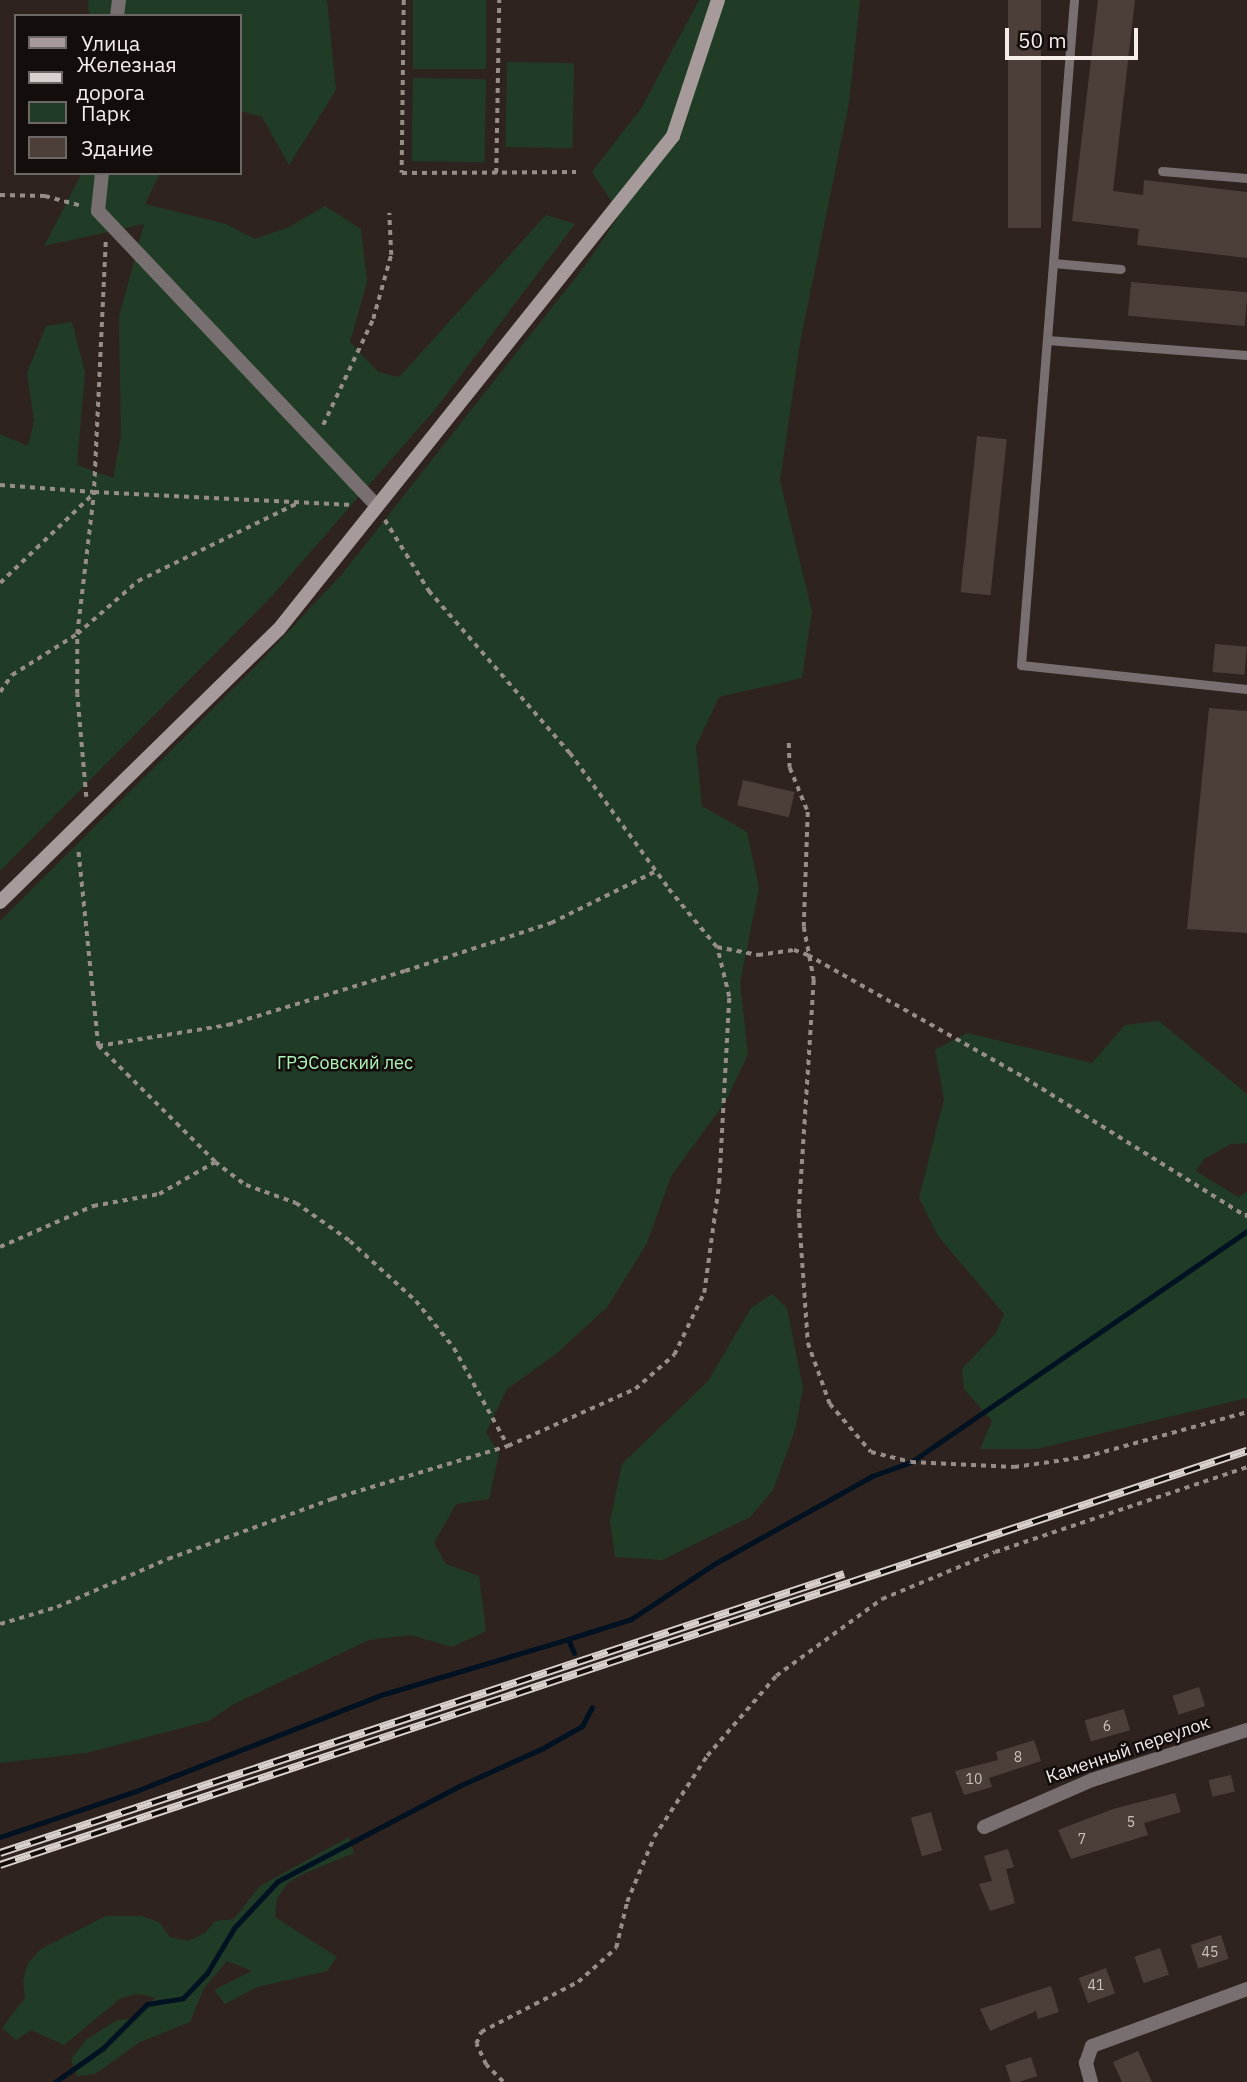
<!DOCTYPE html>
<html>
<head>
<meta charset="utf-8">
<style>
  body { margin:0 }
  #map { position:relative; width:1247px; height:2082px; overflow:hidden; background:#2f231f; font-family:"IBM Plex Sans",sans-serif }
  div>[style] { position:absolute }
  .green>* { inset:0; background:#213c26; transform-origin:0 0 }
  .stream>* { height:5px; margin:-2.5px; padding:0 2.5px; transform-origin:2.5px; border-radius:2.5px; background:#001121 }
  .building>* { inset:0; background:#4c3f3a; transform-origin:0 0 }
  .path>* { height:3.5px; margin-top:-1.75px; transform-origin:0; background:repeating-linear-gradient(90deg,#978d89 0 5px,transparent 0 10px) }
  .lane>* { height:9px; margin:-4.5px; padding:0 4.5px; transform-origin:4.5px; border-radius:4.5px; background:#787070 }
  .street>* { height:14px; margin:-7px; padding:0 7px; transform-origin:7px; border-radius:7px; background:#787070 }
  .secondary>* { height:14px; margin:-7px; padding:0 7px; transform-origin:7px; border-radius:7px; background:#a69b9a }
  .rail>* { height:8px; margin-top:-4px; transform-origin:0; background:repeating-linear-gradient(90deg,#130e0c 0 16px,#d9d1cd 0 32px); box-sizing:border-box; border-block:2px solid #d9d1cd }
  span { translate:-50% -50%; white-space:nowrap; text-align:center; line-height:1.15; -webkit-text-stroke:5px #130e0c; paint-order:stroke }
  .number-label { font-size:14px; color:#cbc2be }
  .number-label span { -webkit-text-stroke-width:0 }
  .park-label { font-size:18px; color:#aef4b8 }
  .street-label { font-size:18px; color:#f5edea }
  .legend { position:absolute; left:14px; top:14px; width:228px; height:161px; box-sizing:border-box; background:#130e0c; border:2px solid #6d6765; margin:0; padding:9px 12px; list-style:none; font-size:21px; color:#f5edea }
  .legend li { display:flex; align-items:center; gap:14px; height:35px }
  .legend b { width:35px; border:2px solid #6d6765 }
  .scale { position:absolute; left:1005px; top:28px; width:133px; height:32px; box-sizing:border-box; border:4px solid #f5edea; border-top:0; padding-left:9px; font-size:21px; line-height:24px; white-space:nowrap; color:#f5edea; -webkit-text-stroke:5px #130e0c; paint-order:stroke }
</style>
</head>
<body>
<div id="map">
  <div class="green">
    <i style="clip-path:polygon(88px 0,327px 0,336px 90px,289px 165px,262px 117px,240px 111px,240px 16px,89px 16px)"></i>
    <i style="left:413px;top:0;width:73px;height:69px"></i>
    <i style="clip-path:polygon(699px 0,860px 0,849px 103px,800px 343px,780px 481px,812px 611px,802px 678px,719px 697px,696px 746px,702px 806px,747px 832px,759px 888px,740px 983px,748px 1054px,726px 1101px,671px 1176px,647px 1243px,608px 1306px,556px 1354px,507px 1389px,486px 1432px,499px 1454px,489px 1499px,456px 1504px,434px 1543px,446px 1564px,479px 1576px,486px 1631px,452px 1647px,411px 1635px,369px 1640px,232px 1705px,209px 1721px,86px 1753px,0 1763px,0 921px,259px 663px,342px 574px,587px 263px,620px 214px,592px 172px,642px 107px)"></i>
    <i style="left:507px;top:62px;width:67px;height:85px;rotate:1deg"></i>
    <i style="left:413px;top:78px;width:73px;height:83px;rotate:1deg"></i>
    <i style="clip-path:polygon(82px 173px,160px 173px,145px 204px,226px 224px,255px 239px,289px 227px,325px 206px,361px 229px,367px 282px,350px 342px,378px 372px,399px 377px,546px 215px,575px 224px,437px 407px,273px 595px,0 871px,0 434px,28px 446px,34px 421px,27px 373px,46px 326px,72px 322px,85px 372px,77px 465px,113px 478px,121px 436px,119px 317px,144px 224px,44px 246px)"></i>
    <i style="clip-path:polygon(1159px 1021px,1247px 1094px,1247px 1143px,1231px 1144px,1204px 1159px,1196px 1171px,1238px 1197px,1247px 1192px,1247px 1398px,1037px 1449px,980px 1449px,992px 1421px,964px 1389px,962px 1369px,996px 1333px,1004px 1314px,938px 1236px,919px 1198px,944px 1099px,935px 1050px,967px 1033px,1092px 1063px,1125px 1025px)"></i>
    <i style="clip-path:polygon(772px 1294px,787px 1308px,803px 1388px,795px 1430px,773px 1490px,750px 1517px,662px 1560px,615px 1557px,610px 1521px,622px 1464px,708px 1381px,751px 1308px)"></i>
    <i style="clip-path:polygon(349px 1837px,354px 1853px,303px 1874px,288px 1883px,277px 1898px,275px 1917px,337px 1957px,327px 1971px,257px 1987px,225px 2004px,214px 1990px,252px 1971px,227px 1961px,204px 1988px,190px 2022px,140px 2042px,95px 2074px,77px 2076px,71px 2059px,86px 2040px,117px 2020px,136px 2018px,155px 1998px,138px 1994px,121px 1998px,64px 2045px,31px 2030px,16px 2040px,2px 2028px,25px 1998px,23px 1980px,28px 1963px,41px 1949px,106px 1916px,141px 1916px,159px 1922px,170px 1937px,188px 1941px,205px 1933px,215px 1921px,234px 1919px,260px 1886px)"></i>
  </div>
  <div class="stream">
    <i style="left:574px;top:1653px;width:15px;rotate:-113deg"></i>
    <i style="left:568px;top:1639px;width:66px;rotate:-17.6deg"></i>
    <i style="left:631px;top:1619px;width:100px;rotate:-33.5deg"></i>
    <i style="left:714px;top:1564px;width:181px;rotate:-29.1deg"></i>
    <i style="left:872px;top:1476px;width:41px;rotate:-19.7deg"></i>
    <i style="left:911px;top:1462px;width:408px;rotate:-34.5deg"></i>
    <i style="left:0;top:1837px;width:144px;rotate:-18.7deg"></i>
    <i style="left:136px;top:1791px;width:266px;rotate:-21.4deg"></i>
    <i style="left:384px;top:1694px;width:192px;rotate:-16.6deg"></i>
    <i style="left:55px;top:2082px;width:59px;rotate:-35.3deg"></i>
    <i style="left:103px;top:2048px;width:62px;rotate:-45deg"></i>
    <i style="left:147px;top:2004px;width:36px;rotate:-9deg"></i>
    <i style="left:183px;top:1998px;width:35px;rotate:-46deg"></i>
    <i style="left:207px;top:1973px;width:52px;rotate:-59deg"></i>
    <i style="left:234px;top:1928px;width:64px;rotate:-46.9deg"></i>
    <i style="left:278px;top:1881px;width:204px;rotate:-27.7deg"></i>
    <i style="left:459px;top:1786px;width:92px;rotate:-24.3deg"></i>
    <i style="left:543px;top:1748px;width:45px;rotate:-29.4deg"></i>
    <i style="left:582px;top:1726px;width:21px;rotate:-62deg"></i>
  </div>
  <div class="building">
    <i style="left:1008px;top:0;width:33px;height:228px"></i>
    <i style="clip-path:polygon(1098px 0,1135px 0,1113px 191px,1143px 195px,1144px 180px,1247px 192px,1247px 258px,1137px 245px,1139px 229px,1072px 221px)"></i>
    <i style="left:1131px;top:282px;width:117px;height:34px;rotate:5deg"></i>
    <i style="left:977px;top:436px;width:30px;height:157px;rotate:6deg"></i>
    <i style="left:1215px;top:644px;width:32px;height:28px;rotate:5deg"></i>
    <i style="clip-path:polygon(1209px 708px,1247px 711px,1247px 933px,1187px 929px)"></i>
    <i style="left:743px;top:780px;width:53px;height:26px;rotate:13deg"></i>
    <i style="left:1199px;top:1687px;width:20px;height:28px;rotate:72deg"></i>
    <i style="left:1124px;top:1709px;width:22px;height:41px;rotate:74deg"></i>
    <i style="clip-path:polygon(1034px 1740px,1041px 1761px,989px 1778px,992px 1787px,964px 1795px,955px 1771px,998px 1760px,996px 1752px)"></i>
    <i style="left:1231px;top:1775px;width:17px;height:23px;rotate:77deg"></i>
    <i style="clip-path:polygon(1175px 1793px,1181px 1812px,1144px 1823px,1148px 1835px,1071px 1859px,1058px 1830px,1113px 1809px)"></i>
    <i style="left:931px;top:1812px;width:40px;height:21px;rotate:74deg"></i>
    <i style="clip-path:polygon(1008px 1849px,1014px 1867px,1006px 1869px,1015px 1903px,990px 1911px,979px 1884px,992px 1881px,984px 1856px)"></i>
    <i style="left:1221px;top:1935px;width:25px;height:32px;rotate:72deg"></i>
    <i style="left:1160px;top:1948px;width:28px;height:27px;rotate:71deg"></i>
    <i style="left:1106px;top:1968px;width:27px;height:29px;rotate:70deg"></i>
    <i style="clip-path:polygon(1051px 1986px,1059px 2012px,1038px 2019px,1036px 2011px,990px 2031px,980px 2009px)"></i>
    <i style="clip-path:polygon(1138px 2051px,1152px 2082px,1122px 2082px,1113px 2062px)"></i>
    <i style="left:1031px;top:2057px;width:20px;height:27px;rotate:72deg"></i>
  </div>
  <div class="path">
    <i style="left:404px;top:0;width:173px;rotate:90.7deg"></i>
    <i style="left:402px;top:173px;width:174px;rotate:-0.3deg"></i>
    <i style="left:496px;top:173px;width:173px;rotate:-89deg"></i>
    <i style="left:0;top:195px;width:45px;rotate:1.3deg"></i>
    <i style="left:45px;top:196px;width:38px;rotate:15deg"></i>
    <i style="left:106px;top:242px;width:250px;rotate:92.7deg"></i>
    <i style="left:94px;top:492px;width:259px;rotate:2.9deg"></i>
    <i style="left:323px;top:425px;width:117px;rotate:-64.7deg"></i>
    <i style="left:373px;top:319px;width:66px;rotate:-74.3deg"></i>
    <i style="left:391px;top:255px;width:42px;rotate:-92.7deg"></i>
    <i style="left:0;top:485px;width:94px;rotate:4.3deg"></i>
    <i style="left:385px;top:520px;width:84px;rotate:58.2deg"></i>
    <i style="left:429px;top:591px;width:215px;rotate:49deg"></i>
    <i style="left:570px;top:753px;width:168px;rotate:53.9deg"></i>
    <i style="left:669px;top:889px;width:75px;rotate:50.4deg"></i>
    <i style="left:717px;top:947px;width:42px;rotate:11deg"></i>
    <i style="left:758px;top:955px;width:36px;rotate:-8deg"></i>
    <i style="left:794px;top:950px;width:15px;rotate:20deg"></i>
    <i style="left:808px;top:955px;width:249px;rotate:29.5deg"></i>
    <i style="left:1025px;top:1078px;width:258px;rotate:32deg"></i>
    <i style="left:0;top:583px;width:129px;rotate:-43.7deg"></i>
    <i style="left:0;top:692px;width:21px;rotate:-55deg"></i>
    <i style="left:12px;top:675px;width:77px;rotate:-32.2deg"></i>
    <i style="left:77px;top:634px;width:81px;rotate:-41deg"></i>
    <i style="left:138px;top:581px;width:178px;rotate:-26deg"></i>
    <i style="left:789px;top:743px;width:25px;rotate:88deg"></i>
    <i style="left:790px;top:768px;width:48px;rotate:67.8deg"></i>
    <i style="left:808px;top:812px;width:115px;rotate:92deg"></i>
    <i style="left:804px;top:927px;width:54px;rotate:79.3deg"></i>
    <i style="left:814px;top:980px;width:233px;rotate:93.7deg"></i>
    <i style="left:799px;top:1213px;width:130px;rotate:86deg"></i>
    <i style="left:808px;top:1343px;width:65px;rotate:70.2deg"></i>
    <i style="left:830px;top:1404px;width:63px;rotate:49.5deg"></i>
    <i style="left:871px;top:1452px;width:41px;rotate:14deg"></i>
    <i style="left:911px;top:1462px;width:103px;rotate:2.8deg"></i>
    <i style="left:1014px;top:1467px;width:72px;rotate:-8deg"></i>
    <i style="left:1085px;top:1457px;width:168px;rotate:-15.5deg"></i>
    <i style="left:86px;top:797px;width:103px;rotate:-95deg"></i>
    <i style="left:77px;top:694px;width:60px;rotate:-90deg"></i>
    <i style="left:77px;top:634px;width:143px;rotate:-83.2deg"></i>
    <i style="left:98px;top:1046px;width:132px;rotate:-9.2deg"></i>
    <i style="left:228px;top:1025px;width:185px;rotate:-17deg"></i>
    <i style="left:405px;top:971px;width:154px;rotate:-18.2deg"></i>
    <i style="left:551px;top:923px;width:117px;rotate:-26.3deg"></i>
    <i style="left:215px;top:1162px;width:39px;rotate:37deg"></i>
    <i style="left:246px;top:1185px;width:53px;rotate:19.8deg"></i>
    <i style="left:296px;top:1203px;width:66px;rotate:35.1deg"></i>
    <i style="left:350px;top:1241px;width:89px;rotate:42.3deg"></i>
    <i style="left:416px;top:1301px;width:60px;rotate:51deg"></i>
    <i style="left:454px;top:1348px;width:112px;rotate:61.1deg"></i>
    <i style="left:1247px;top:1213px;width:5px;rotate:90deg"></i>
    <i style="left:0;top:1247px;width:102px;rotate:-23.8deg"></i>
    <i style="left:93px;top:1206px;width:67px;rotate:-10.3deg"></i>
    <i style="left:159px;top:1194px;width:64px;rotate:-29.7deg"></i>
    <i style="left:215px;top:1162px;width:165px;rotate:-135.2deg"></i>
    <i style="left:98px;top:1046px;width:199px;rotate:-95.8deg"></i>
    <i style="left:0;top:1624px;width:59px;rotate:-16.6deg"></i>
    <i style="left:57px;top:1607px;width:121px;rotate:-23.4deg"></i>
    <i style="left:168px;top:1559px;width:175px;rotate:-20.1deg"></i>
    <i style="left:332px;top:1499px;width:184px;rotate:-16.8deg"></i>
    <i style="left:508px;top:1446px;width:139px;rotate:-24.2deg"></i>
    <i style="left:635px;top:1389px;width:52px;rotate:-41.1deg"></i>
    <i style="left:674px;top:1355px;width:69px;rotate:-64.2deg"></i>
    <i style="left:704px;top:1293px;width:111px;rotate:-82.2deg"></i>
    <i style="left:719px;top:1183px;width:186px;rotate:-86.9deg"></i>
    <i style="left:729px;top:997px;width:51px;rotate:-103.5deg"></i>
    <i style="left:503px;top:2082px;width:24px;rotate:-135deg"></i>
    <i style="left:486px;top:2065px;width:23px;rotate:-115deg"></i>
    <i style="left:476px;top:2044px;width:13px;rotate:-67deg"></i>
    <i style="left:481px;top:2032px;width:109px;rotate:-27.3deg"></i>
    <i style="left:578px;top:1982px;width:51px;rotate:-41.8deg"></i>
    <i style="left:616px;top:1948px;width:47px;rotate:-76.6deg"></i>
    <i style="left:627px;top:1902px;width:70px;rotate:-67.4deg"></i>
    <i style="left:654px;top:1837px;width:97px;rotate:-56.8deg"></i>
    <i style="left:707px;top:1756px;width:106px;rotate:-49.2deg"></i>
    <i style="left:776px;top:1676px;width:131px;rotate:-36deg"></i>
    <i style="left:882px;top:1599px;width:122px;rotate:-22.6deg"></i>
    <i style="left:995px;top:1552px;width:266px;rotate:-18.6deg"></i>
  </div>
  <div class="lane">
    <i style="left:1074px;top:0;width:667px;rotate:94.56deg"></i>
    <i style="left:1021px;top:665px;width:227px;rotate:6.1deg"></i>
    <i style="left:1162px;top:171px;width:85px;rotate:4.7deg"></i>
    <i style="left:1053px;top:263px;width:68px;rotate:5deg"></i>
    <i style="left:1047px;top:340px;width:201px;rotate:4.3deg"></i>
  </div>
  <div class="street">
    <i style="left:117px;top:16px;width:16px;rotate:-83deg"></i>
    <i style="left:102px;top:173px;width:38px;rotate:96deg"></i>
    <i style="left:98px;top:211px;width:406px;rotate:46.6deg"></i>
    <i style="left:984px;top:1827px;width:118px;rotate:-23.5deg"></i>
    <i style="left:1092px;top:1780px;width:163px;rotate:-17.9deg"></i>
    <i style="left:1091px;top:2082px;width:20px;rotate:-105deg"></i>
    <i style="left:1086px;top:2063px;width:18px;rotate:-71deg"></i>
    <i style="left:1092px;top:2046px;width:165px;rotate:-20.2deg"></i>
  </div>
  <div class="secondary">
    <i style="left:0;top:902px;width:390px;rotate:-44.4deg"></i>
    <i style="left:279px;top:629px;width:631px;rotate:-51.37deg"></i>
    <i style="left:673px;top:136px;width:143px;rotate:-71.7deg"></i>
  </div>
  <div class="rail">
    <i style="left:0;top:1853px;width:889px;rotate:-18.29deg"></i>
    <i style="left:0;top:1865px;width:1314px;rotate:-18.37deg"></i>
  </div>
  <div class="number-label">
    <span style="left:1107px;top:1726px">6</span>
    <span style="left:1018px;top:1757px">8</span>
    <span style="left:974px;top:1779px">10</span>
    <span style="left:1131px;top:1822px">5</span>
    <span style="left:1082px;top:1839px">7</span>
    <span style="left:1210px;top:1952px">45</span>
    <span style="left:1096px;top:1985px">41</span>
  </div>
  <div class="park-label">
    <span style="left:345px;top:1063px">ГРЭСовский лес</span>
  </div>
  <div class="street-label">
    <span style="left:1128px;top:1750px;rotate:-19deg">Каменный переулок</span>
  </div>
  <ul class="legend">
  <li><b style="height:9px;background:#a69b9a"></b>Улица</li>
  <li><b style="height:9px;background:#d9d1cd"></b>Железная дорога</li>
  <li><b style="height:19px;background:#213c26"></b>Парк</li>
  <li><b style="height:19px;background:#4c3f3a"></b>Здание</li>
  </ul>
  <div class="scale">50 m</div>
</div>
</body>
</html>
